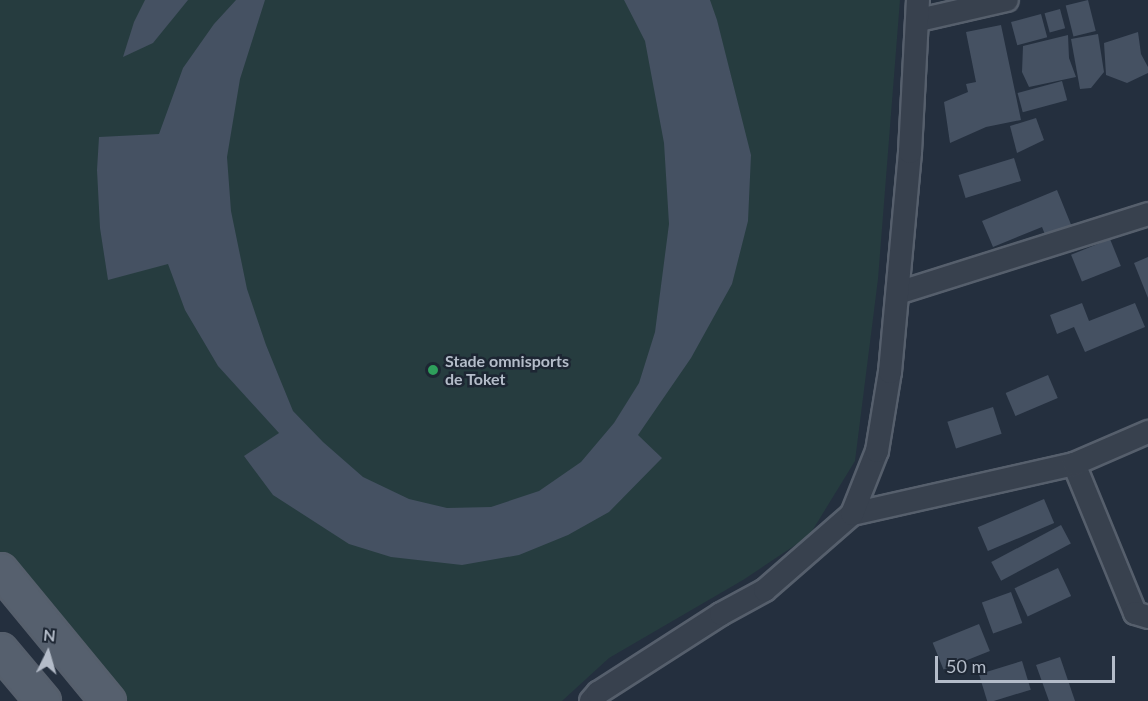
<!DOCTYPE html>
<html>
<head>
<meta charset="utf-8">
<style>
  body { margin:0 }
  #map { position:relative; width:1148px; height:701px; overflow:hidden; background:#242f3e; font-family:Lato,sans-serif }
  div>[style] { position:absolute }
  .green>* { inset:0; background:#263c3f }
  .building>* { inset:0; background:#455162; transform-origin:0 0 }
  .roads { filter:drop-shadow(2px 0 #565f6c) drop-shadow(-2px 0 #565f6c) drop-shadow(0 2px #565f6c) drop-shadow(0 -2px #565f6c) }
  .street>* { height:22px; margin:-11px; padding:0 11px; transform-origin:11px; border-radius:11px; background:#38414e }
  .primary>* { height:33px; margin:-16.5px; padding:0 16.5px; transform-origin:16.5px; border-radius:16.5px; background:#56606e }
  .dots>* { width:16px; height:16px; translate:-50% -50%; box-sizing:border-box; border:3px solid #1d2633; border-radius:50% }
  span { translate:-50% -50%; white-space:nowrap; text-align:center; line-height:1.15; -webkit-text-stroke:5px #1d2633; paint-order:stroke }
  .poi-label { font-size:16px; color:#b4bcc9; font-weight:700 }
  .left { translate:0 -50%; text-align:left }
  .north { position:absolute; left:18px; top:623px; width:60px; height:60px; -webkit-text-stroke:4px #1d2633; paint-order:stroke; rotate:5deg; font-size:16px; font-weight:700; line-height:24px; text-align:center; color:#b4bcc9 }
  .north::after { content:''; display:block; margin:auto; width:21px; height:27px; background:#b4bcc9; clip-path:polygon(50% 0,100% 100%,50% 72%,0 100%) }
  .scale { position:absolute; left:935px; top:656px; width:180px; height:27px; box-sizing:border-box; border:3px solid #b4bcc9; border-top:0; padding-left:8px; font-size:18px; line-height:21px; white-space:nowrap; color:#b4bcc9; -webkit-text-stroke:4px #1d2633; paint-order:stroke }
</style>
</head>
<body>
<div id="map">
  <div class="green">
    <i style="clip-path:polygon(0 0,900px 0,878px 279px,855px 461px,809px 536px,743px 580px,609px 658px,562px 701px,128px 701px,0 554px)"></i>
  </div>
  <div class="building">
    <i style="clip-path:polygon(145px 0,188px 0,153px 43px,123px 57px,134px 22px)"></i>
    <i style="clip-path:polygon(236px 0,265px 0,240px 79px,227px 157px,231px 211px,247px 289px,266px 345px,293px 411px,323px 442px,363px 477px,409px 499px,447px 508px,491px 507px,539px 491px,581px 462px,614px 423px,639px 383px,655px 332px,669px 224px,664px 143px,645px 41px,624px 0,710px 0,717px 20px,751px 155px,748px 221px,732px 284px,691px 358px,638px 435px,662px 458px,609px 512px,568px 535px,519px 555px,462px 565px,391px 557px,349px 544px,273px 495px,244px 456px,279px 433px,218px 366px,185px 310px,168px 264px,108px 280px,100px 228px,97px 170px,99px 137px,159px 134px,183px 68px,214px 24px)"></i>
    <i style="left:1088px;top:0;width:32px;height:23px;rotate:76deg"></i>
    <i style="left:1060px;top:9px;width:20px;height:16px;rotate:75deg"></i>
    <i style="left:1041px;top:14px;width:24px;height:31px;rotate:75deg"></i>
    <i style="clip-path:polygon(1001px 25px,1021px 120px,986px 127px,950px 143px,944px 102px,968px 92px,966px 84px,976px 82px,966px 32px)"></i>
    <i style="clip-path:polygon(1138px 32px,1141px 54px,1148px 67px,1148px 73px,1127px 83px,1106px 75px,1104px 43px)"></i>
    <i style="clip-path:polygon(1098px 34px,1104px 72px,1091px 88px,1080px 89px,1071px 39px)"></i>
    <i style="clip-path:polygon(1068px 35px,1069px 58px,1076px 77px,1029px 87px,1022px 72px,1023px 46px)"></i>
    <i style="left:1062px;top:81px;width:20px;height:46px;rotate:75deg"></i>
    <i style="clip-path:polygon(1036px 118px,1044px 140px,1017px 153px,1010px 126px)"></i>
    <i style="left:1014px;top:158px;width:24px;height:58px;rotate:73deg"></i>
    <i style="clip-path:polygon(1057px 190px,1072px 227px,1046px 237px,1042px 227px,993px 247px,982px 221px)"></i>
    <i style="left:1110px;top:239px;width:29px;height:42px;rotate:68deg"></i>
    <i style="clip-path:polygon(1148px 257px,1148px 298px,1134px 263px)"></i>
    <i style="clip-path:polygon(1082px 303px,1089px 321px,1135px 303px,1145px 327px,1085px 352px,1074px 327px,1057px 334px,1050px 315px)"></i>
    <i style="left:1048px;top:375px;width:25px;height:46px;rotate:67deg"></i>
    <i style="left:993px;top:407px;width:28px;height:48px;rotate:72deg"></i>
    <i style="left:1044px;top:499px;width:26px;height:72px;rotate:67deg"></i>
    <i style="left:1061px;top:525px;width:21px;height:79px;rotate:62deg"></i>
    <i style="left:1058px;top:568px;width:31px;height:48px;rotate:65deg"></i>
    <i style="left:1011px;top:592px;width:33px;height:31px;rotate:70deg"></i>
    <i style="left:979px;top:624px;width:29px;height:50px;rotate:68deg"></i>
    <i style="clip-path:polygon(1060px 657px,1075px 701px,1049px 701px,1036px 665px)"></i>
    <i style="left:1022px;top:661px;width:30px;height:45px;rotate:73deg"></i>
  </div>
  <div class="roads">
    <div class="street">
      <i style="left:919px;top:20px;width:90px;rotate:-12.8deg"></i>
      <i style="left:898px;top:293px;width:262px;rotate:-17.5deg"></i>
      <i style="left:1074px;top:464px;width:161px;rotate:67.7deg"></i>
      <i style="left:1135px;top:613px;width:14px;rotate:17deg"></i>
      <i style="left:852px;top:514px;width:228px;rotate:-12.7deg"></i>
      <i style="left:1074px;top:464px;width:81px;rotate:-23.4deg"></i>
      <i style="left:591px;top:701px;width:11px;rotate:-49deg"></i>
      <i style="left:598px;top:693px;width:146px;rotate:-32.7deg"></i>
      <i style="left:721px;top:614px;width:50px;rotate:-28.6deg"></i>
      <i style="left:765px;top:590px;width:116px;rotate:-41.1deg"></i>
      <i style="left:852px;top:514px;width:68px;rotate:-68.4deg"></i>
      <i style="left:877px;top:451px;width:80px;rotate:-80.7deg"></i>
      <i style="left:890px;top:372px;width:221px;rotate:-84.8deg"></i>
      <i style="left:910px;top:152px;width:152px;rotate:-87deg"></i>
    </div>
    <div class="primary">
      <i style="left:0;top:570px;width:170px;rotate:50.5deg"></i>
      <i style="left:0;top:650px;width:67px;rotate:49.9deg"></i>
    </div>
  </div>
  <div class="dots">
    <i style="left:433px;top:370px;background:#2e9e5b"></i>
  </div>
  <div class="poi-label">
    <span class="left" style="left:445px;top:370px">Stade omnisports<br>de Toket</span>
  </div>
  <div class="north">N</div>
  <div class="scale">50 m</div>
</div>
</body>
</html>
